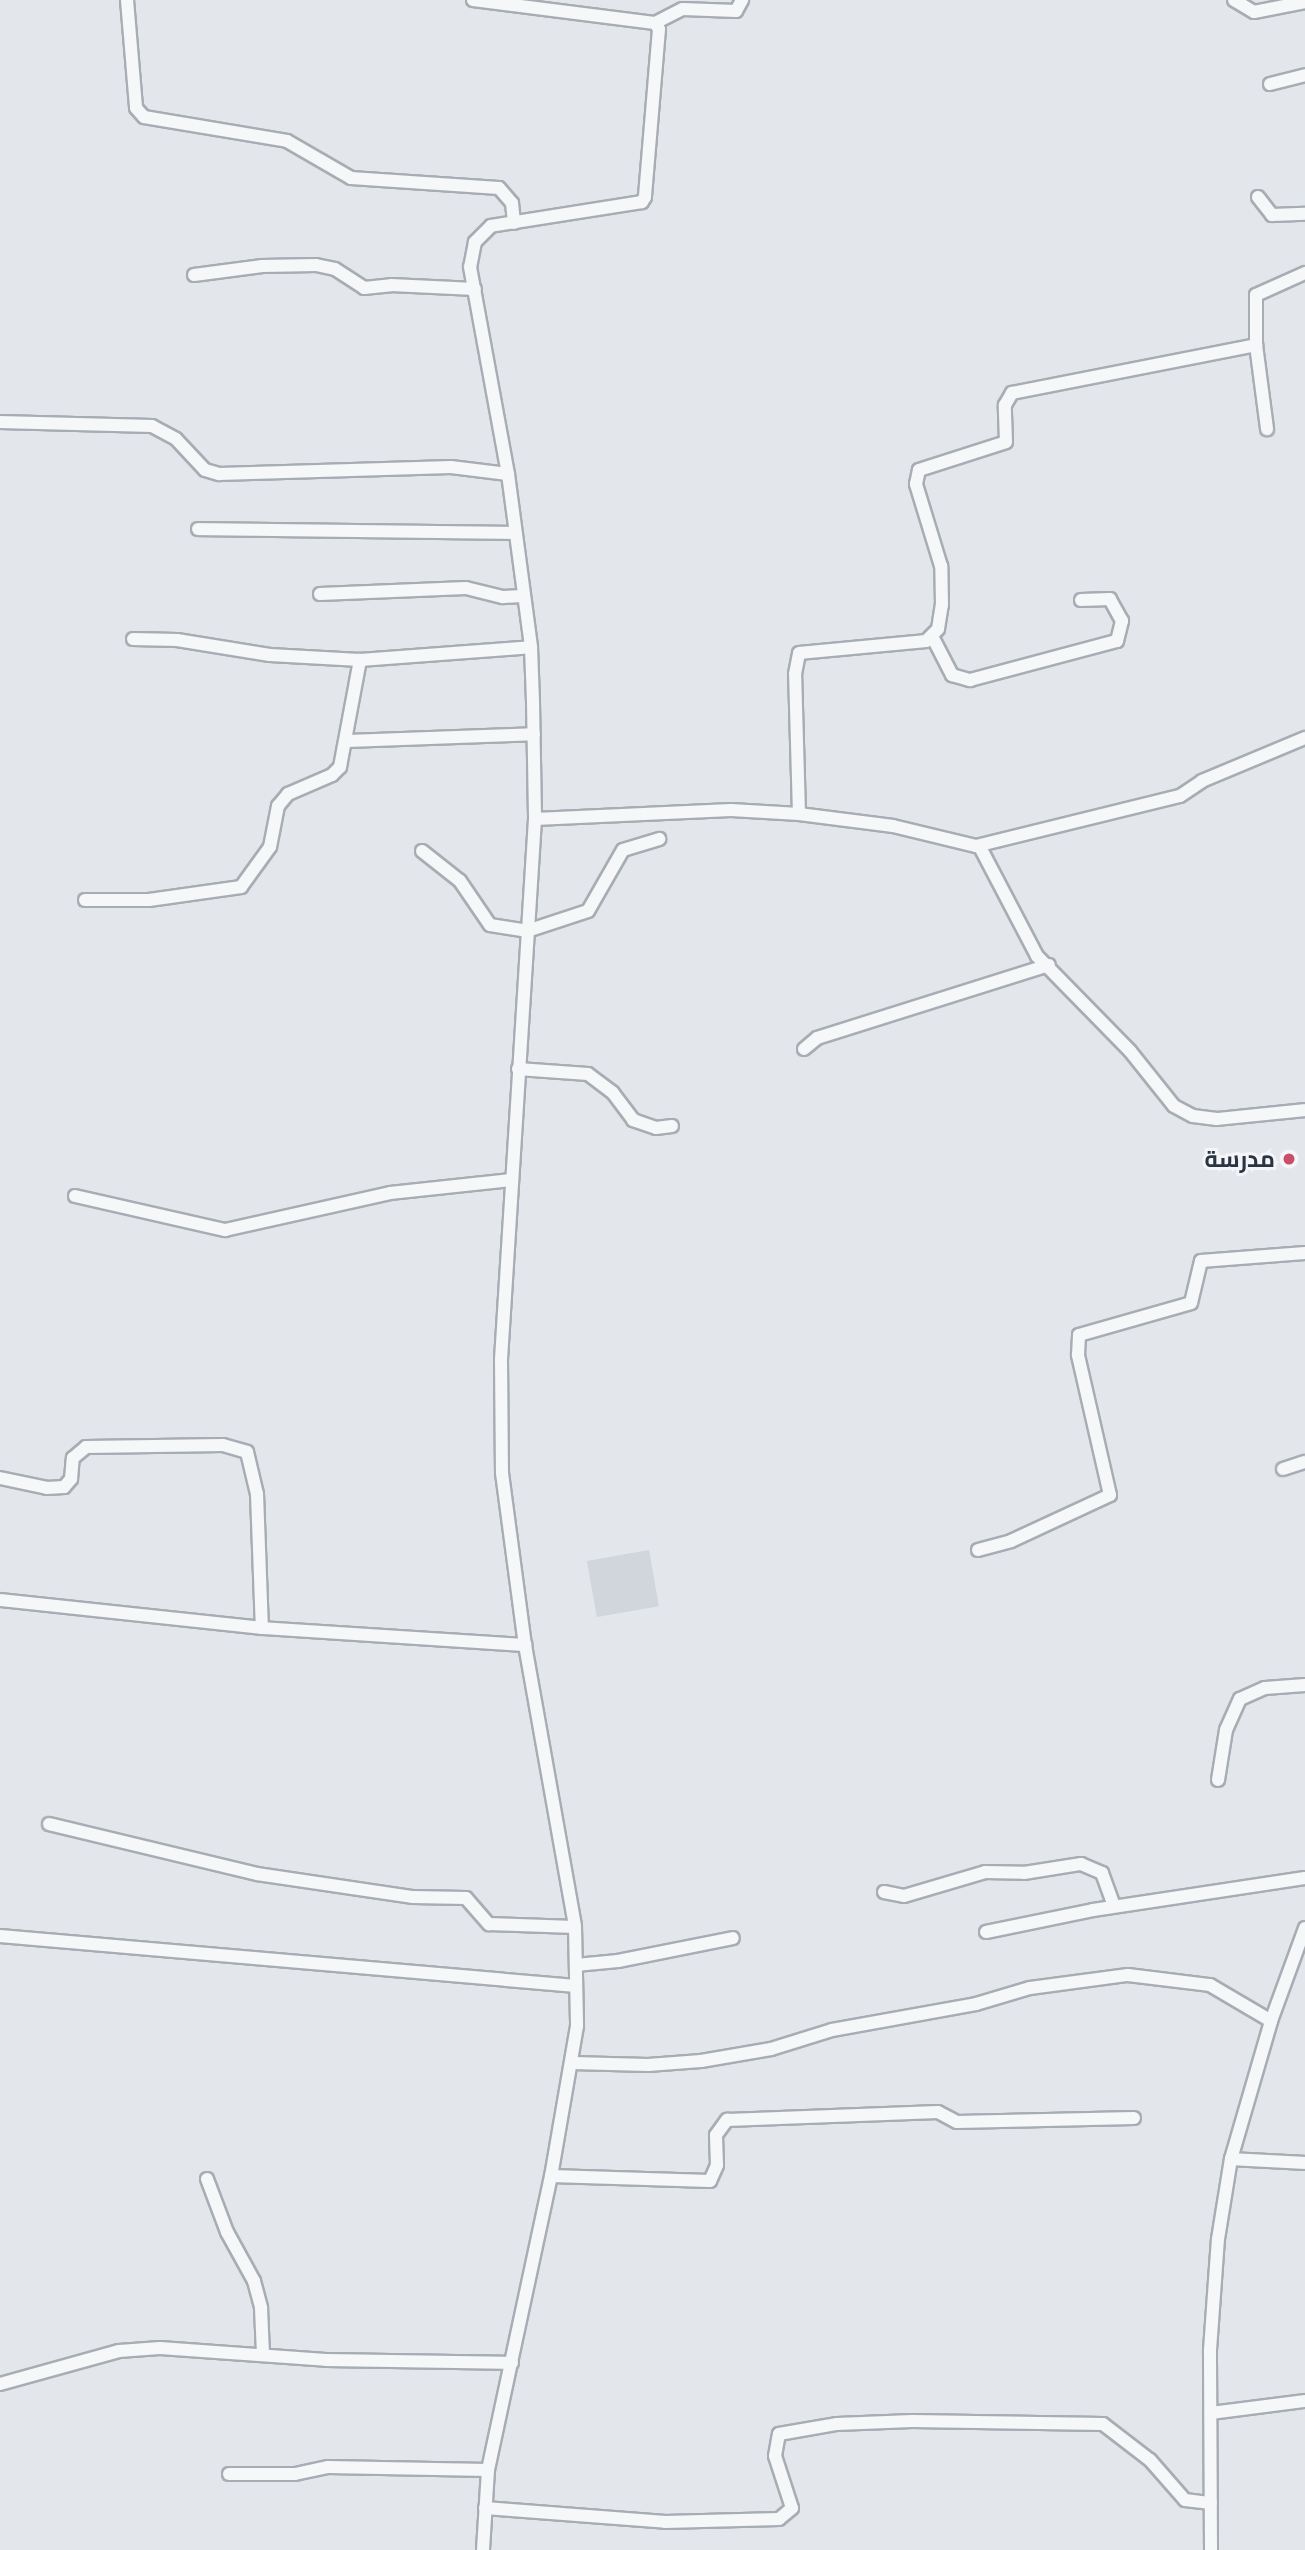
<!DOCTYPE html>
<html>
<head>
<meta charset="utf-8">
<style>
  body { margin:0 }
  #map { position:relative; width:1305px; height:2550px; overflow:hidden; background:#e3e6ea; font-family:Helvetica,Cairo,sans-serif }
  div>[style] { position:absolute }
  .built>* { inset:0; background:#d1d5dc; transform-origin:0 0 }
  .roads { filter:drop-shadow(2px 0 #a8adb4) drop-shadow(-2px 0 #a8adb4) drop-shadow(0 2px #a8adb4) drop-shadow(0 -2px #a8adb4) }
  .minor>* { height:12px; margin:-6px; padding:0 6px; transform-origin:6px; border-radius:6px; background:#f5f7f9 }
  .dots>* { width:19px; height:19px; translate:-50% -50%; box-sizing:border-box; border:4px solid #f3f5f8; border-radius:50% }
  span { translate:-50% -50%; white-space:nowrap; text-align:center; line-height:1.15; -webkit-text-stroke:6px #f3f5f8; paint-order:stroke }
  .poi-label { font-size:23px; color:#2b3442; font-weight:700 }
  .right { translate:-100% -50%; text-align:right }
</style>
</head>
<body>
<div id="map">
  <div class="built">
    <i style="left:649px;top:1550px;width:57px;height:63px;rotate:80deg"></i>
  </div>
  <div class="roads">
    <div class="minor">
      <i style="left:127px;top:0;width:108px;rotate:85.2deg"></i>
      <i style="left:136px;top:108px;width:12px;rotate:48deg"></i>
      <i style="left:144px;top:117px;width:145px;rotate:9.5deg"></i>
      <i style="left:287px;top:141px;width:74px;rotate:30deg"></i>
      <i style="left:351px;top:178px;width:148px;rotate:3.9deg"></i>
      <i style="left:499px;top:188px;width:20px;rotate:49deg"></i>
      <i style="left:512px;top:203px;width:20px;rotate:84deg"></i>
      <i style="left:473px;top:0;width:183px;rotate:7.2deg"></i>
      <i style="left:655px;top:23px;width:7px;rotate:56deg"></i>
      <i style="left:659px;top:29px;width:169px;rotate:94.8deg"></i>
      <i style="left:645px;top:197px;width:6px;rotate:121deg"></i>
      <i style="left:642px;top:202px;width:153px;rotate:171deg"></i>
      <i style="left:491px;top:226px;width:23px;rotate:135deg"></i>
      <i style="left:475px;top:242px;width:25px;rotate:101deg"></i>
      <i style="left:470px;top:267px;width:210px;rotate:79.6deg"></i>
      <i style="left:508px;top:474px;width:175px;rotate:82.4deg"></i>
      <i style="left:531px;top:647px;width:55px;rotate:87.9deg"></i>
      <i style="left:533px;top:702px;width:117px;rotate:89deg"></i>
      <i style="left:535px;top:819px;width:542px;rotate:93.6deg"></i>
      <i style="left:501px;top:1360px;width:113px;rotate:89.5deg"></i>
      <i style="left:502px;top:1473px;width:174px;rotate:82.4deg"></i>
      <i style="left:525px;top:1645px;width:286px;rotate:79.9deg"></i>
      <i style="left:575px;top:1927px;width:99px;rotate:88.8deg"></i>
      <i style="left:577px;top:2026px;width:152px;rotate:99.8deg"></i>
      <i style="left:551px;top:2176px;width:301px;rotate:102.1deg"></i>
      <i style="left:488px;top:2470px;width:80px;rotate:93.6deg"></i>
      <i style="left:1234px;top:0;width:23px;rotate:31deg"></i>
      <i style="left:1254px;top:12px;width:52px;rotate:-11.1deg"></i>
      <i style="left:655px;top:23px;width:31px;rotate:-27deg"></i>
      <i style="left:683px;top:9px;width:53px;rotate:2.2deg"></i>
      <i style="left:736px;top:11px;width:13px;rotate:-61deg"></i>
      <i style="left:1270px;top:84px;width:36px;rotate:-14deg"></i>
      <i style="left:1258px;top:197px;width:23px;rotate:52deg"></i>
      <i style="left:1272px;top:215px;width:33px;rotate:-2deg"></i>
      <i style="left:194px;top:275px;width:69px;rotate:-7.5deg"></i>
      <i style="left:262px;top:266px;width:54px;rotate:-1.1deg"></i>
      <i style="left:316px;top:265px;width:19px;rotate:12deg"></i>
      <i style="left:335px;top:269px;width:35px;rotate:33deg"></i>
      <i style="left:364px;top:288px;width:27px;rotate:-6deg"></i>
      <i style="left:391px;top:285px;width:84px;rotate:2.7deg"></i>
      <i style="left:1256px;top:345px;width:85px;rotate:82.5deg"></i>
      <i style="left:0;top:422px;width:152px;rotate:1.5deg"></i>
      <i style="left:152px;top:426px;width:27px;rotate:28deg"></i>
      <i style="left:176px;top:439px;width:42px;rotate:46.9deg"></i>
      <i style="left:205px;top:470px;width:15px;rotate:16deg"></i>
      <i style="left:219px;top:474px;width:232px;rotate:-1.7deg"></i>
      <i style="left:451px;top:467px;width:57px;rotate:7deg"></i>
      <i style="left:198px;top:529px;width:315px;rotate:0.7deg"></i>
      <i style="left:320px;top:594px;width:146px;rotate:-2.4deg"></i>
      <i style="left:466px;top:588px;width:38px;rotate:14deg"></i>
      <i style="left:503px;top:597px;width:20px;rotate:-3deg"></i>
      <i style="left:933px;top:638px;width:42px;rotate:62.8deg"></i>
      <i style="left:952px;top:675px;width:19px;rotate:16deg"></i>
      <i style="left:970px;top:680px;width:152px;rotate:-14.9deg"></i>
      <i style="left:1117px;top:641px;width:21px;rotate:-76deg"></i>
      <i style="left:1122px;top:621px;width:25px;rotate:-119deg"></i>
      <i style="left:1110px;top:599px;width:29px;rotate:178deg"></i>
      <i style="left:133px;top:639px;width:44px;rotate:1.3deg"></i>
      <i style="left:177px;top:640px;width:94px;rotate:9.2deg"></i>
      <i style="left:270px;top:655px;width:90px;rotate:3.2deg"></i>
      <i style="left:360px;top:660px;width:171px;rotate:-4.3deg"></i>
      <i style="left:346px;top:741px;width:188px;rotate:-2.1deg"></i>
      <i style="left:799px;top:814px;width:140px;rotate:-91.6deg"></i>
      <i style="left:795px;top:674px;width:21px;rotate:-79deg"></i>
      <i style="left:799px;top:653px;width:128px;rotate:-5.4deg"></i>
      <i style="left:926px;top:641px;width:17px;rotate:-45deg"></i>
      <i style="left:938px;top:629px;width:24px;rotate:-81deg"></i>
      <i style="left:942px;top:605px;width:39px;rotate:-91deg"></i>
      <i style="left:941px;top:566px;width:86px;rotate:-107deg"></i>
      <i style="left:916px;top:484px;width:14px;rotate:-78deg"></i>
      <i style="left:919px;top:470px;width:91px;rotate:-17.8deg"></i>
      <i style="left:1006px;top:442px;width:37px;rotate:-92deg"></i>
      <i style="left:1005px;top:405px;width:14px;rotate:-60deg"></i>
      <i style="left:1012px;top:393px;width:249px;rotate:-11.1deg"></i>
      <i style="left:1256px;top:345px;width:50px;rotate:-90deg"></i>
      <i style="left:1256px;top:295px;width:54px;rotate:-24.2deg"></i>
      <i style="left:535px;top:819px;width:196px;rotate:-2.6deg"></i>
      <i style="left:731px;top:810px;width:68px;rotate:3.4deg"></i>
      <i style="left:799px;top:814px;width:95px;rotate:7.3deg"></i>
      <i style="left:893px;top:826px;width:89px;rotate:13.6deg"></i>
      <i style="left:980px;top:847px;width:123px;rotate:62.4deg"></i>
      <i style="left:1037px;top:956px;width:133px;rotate:45.6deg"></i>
      <i style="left:1130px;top:1051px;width:70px;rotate:51.3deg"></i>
      <i style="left:1174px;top:1106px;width:21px;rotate:28deg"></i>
      <i style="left:1193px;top:1116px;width:24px;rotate:7deg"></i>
      <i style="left:1217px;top:1119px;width:88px;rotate:-5.8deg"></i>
      <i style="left:976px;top:846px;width:210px;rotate:-13.8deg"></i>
      <i style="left:1180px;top:796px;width:27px;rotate:-34deg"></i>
      <i style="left:1202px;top:781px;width:112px;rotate:-22.7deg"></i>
      <i style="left:422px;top:851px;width:48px;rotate:38.3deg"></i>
      <i style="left:460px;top:881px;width:53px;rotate:55.7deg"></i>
      <i style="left:490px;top:925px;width:37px;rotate:9deg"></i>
      <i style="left:527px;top:931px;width:64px;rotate:-18.2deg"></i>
      <i style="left:588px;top:911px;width:70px;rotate:-60.2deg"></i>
      <i style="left:623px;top:850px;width:38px;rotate:-17deg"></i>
      <i style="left:85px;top:900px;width:64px"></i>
      <i style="left:149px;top:900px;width:93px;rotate:-8deg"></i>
      <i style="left:241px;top:887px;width:49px;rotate:-54.1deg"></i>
      <i style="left:270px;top:847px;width:42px;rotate:-79deg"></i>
      <i style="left:278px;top:806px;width:16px;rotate:-50deg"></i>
      <i style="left:288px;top:794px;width:48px;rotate:-23.4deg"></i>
      <i style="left:332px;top:775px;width:11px;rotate:-45deg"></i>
      <i style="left:340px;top:767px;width:109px;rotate:-79.4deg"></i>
      <i style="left:804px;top:1049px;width:17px;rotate:-40deg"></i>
      <i style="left:817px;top:1038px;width:243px;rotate:-17.5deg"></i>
      <i style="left:518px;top:1069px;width:70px;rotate:4.1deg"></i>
      <i style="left:588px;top:1074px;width:31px;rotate:37deg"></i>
      <i style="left:613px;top:1093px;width:34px;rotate:53deg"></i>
      <i style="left:633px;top:1120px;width:24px;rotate:19deg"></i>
      <i style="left:656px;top:1128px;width:16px;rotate:-7deg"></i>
      <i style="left:75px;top:1196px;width:154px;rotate:12.8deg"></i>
      <i style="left:225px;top:1230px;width:169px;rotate:-12.6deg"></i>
      <i style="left:390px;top:1193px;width:122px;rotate:-6.1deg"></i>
      <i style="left:1283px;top:1469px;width:23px;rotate:-18deg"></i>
      <i style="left:0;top:1478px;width:48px;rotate:12deg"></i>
      <i style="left:47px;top:1488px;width:17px;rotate:-3deg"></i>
      <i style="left:64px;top:1487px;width:11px;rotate:-49deg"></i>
      <i style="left:71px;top:1479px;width:21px;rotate:-85deg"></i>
      <i style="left:73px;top:1458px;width:17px;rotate:-40deg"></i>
      <i style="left:86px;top:1447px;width:137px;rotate:-0.8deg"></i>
      <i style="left:223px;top:1445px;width:25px;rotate:16deg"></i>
      <i style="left:247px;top:1452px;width:43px;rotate:76.6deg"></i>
      <i style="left:257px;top:1494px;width:134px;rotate:87.9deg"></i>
      <i style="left:978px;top:1550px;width:34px;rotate:-15deg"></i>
      <i style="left:1011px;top:1541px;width:109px;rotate:-24.9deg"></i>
      <i style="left:1110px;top:1495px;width:144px;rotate:-102.9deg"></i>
      <i style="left:1078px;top:1355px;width:20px;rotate:-87deg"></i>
      <i style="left:1079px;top:1335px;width:116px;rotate:-15.9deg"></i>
      <i style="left:1191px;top:1303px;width:43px;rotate:-76.6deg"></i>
      <i style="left:1201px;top:1261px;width:104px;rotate:-4.4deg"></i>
      <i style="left:0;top:1600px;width:263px;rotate:6.1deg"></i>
      <i style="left:262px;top:1628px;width:264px;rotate:3.7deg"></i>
      <i style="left:1218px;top:1780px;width:51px;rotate:-80.9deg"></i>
      <i style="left:1226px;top:1730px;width:34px;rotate:-66deg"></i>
      <i style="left:1240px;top:1699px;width:27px;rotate:-24deg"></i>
      <i style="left:1265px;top:1688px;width:40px;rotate:-4.3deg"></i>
      <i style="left:49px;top:1824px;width:214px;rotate:13.5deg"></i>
      <i style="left:257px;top:1874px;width:158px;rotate:8.4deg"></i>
      <i style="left:413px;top:1897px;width:53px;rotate:1.1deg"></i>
      <i style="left:466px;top:1898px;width:35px;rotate:49deg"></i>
      <i style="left:489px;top:1924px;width:86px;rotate:2deg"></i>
      <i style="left:884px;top:1892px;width:20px;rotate:11deg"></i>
      <i style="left:904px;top:1896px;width:84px;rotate:-16.5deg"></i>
      <i style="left:985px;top:1872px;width:39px;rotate:1deg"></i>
      <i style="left:1024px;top:1873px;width:58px;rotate:-9deg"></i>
      <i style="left:1081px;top:1864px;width:23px;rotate:23deg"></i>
      <i style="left:1102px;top:1873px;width:35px;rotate:70deg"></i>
      <i style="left:986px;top:1932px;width:109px;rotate:-11.6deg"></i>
      <i style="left:1093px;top:1910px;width:214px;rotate:-8.6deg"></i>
      <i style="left:0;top:1936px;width:578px;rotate:4.96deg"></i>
      <i style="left:576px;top:1965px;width:42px;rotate:-5.4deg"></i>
      <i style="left:618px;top:1961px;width:117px;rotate:-11.3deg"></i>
      <i style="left:572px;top:2063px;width:76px;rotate:1.5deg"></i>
      <i style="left:648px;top:2065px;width:53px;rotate:-4.3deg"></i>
      <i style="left:701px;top:2061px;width:71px;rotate:-9.7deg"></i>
      <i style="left:771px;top:2049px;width:64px;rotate:-17.3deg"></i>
      <i style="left:832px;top:2030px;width:146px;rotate:-10.2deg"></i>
      <i style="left:976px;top:2004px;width:56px;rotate:-16.5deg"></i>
      <i style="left:1030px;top:1988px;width:99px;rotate:-7.6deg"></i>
      <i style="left:1128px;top:1975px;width:83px;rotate:7deg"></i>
      <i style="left:1210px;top:1985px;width:71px;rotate:30.5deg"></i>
      <i style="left:1231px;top:2159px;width:74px;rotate:3.1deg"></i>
      <i style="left:551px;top:2176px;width:159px;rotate:1.8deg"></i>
      <i style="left:710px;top:2181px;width:17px;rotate:-66deg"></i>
      <i style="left:717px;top:2165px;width:30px;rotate:-92deg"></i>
      <i style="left:716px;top:2135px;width:19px;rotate:-54deg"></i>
      <i style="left:727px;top:2120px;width:211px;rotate:-2.2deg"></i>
      <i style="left:938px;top:2112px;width:21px;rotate:28deg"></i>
      <i style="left:957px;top:2122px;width:177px;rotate:-1.3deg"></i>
      <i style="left:207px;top:2179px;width:57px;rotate:69.3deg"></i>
      <i style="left:227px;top:2232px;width:56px;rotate:61.1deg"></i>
      <i style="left:254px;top:2281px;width:28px;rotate:75deg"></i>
      <i style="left:261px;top:2308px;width:45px;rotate:87.5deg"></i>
      <i style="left:0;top:2384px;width:123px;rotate:-15.5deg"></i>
      <i style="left:119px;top:2351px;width:41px;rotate:-4.2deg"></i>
      <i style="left:160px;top:2348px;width:166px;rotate:4.1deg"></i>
      <i style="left:326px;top:2360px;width:186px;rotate:0.9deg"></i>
      <i style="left:1211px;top:2413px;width:95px;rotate:-7.3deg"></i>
      <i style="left:229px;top:2474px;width:66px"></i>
      <i style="left:295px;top:2474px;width:34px;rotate:-12deg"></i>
      <i style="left:328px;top:2467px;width:160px;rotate:1.1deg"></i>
      <i style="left:485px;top:2508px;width:181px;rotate:4.4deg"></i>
      <i style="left:665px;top:2522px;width:114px;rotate:-1.5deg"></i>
      <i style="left:779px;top:2519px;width:17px;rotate:-40deg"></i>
      <i style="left:792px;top:2508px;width:55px;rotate:-108.1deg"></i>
      <i style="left:775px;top:2456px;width:22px;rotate:-80deg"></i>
      <i style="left:779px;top:2434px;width:59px;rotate:-9.8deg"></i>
      <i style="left:837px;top:2424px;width:75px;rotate:-2.3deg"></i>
      <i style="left:912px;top:2421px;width:191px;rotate:0.9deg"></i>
      <i style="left:1103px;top:2424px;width:59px;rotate:37.5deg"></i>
      <i style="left:1150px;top:2460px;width:53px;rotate:48.8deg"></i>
      <i style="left:1185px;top:2500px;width:26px;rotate:7deg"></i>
      <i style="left:1211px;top:2550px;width:200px;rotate:-90.3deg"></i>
      <i style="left:1210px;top:2350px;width:111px;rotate:-85.9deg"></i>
      <i style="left:1218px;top:2239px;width:81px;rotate:-80.8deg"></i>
      <i style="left:1231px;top:2159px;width:144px;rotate:-73.8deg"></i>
      <i style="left:1271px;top:2021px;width:99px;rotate:-69.9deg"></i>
    </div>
  </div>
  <div class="dots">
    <i style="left:1289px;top:1159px;background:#c94e66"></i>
  </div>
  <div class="poi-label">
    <span class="right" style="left:1275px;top:1159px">مدرسة</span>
  </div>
</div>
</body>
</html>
